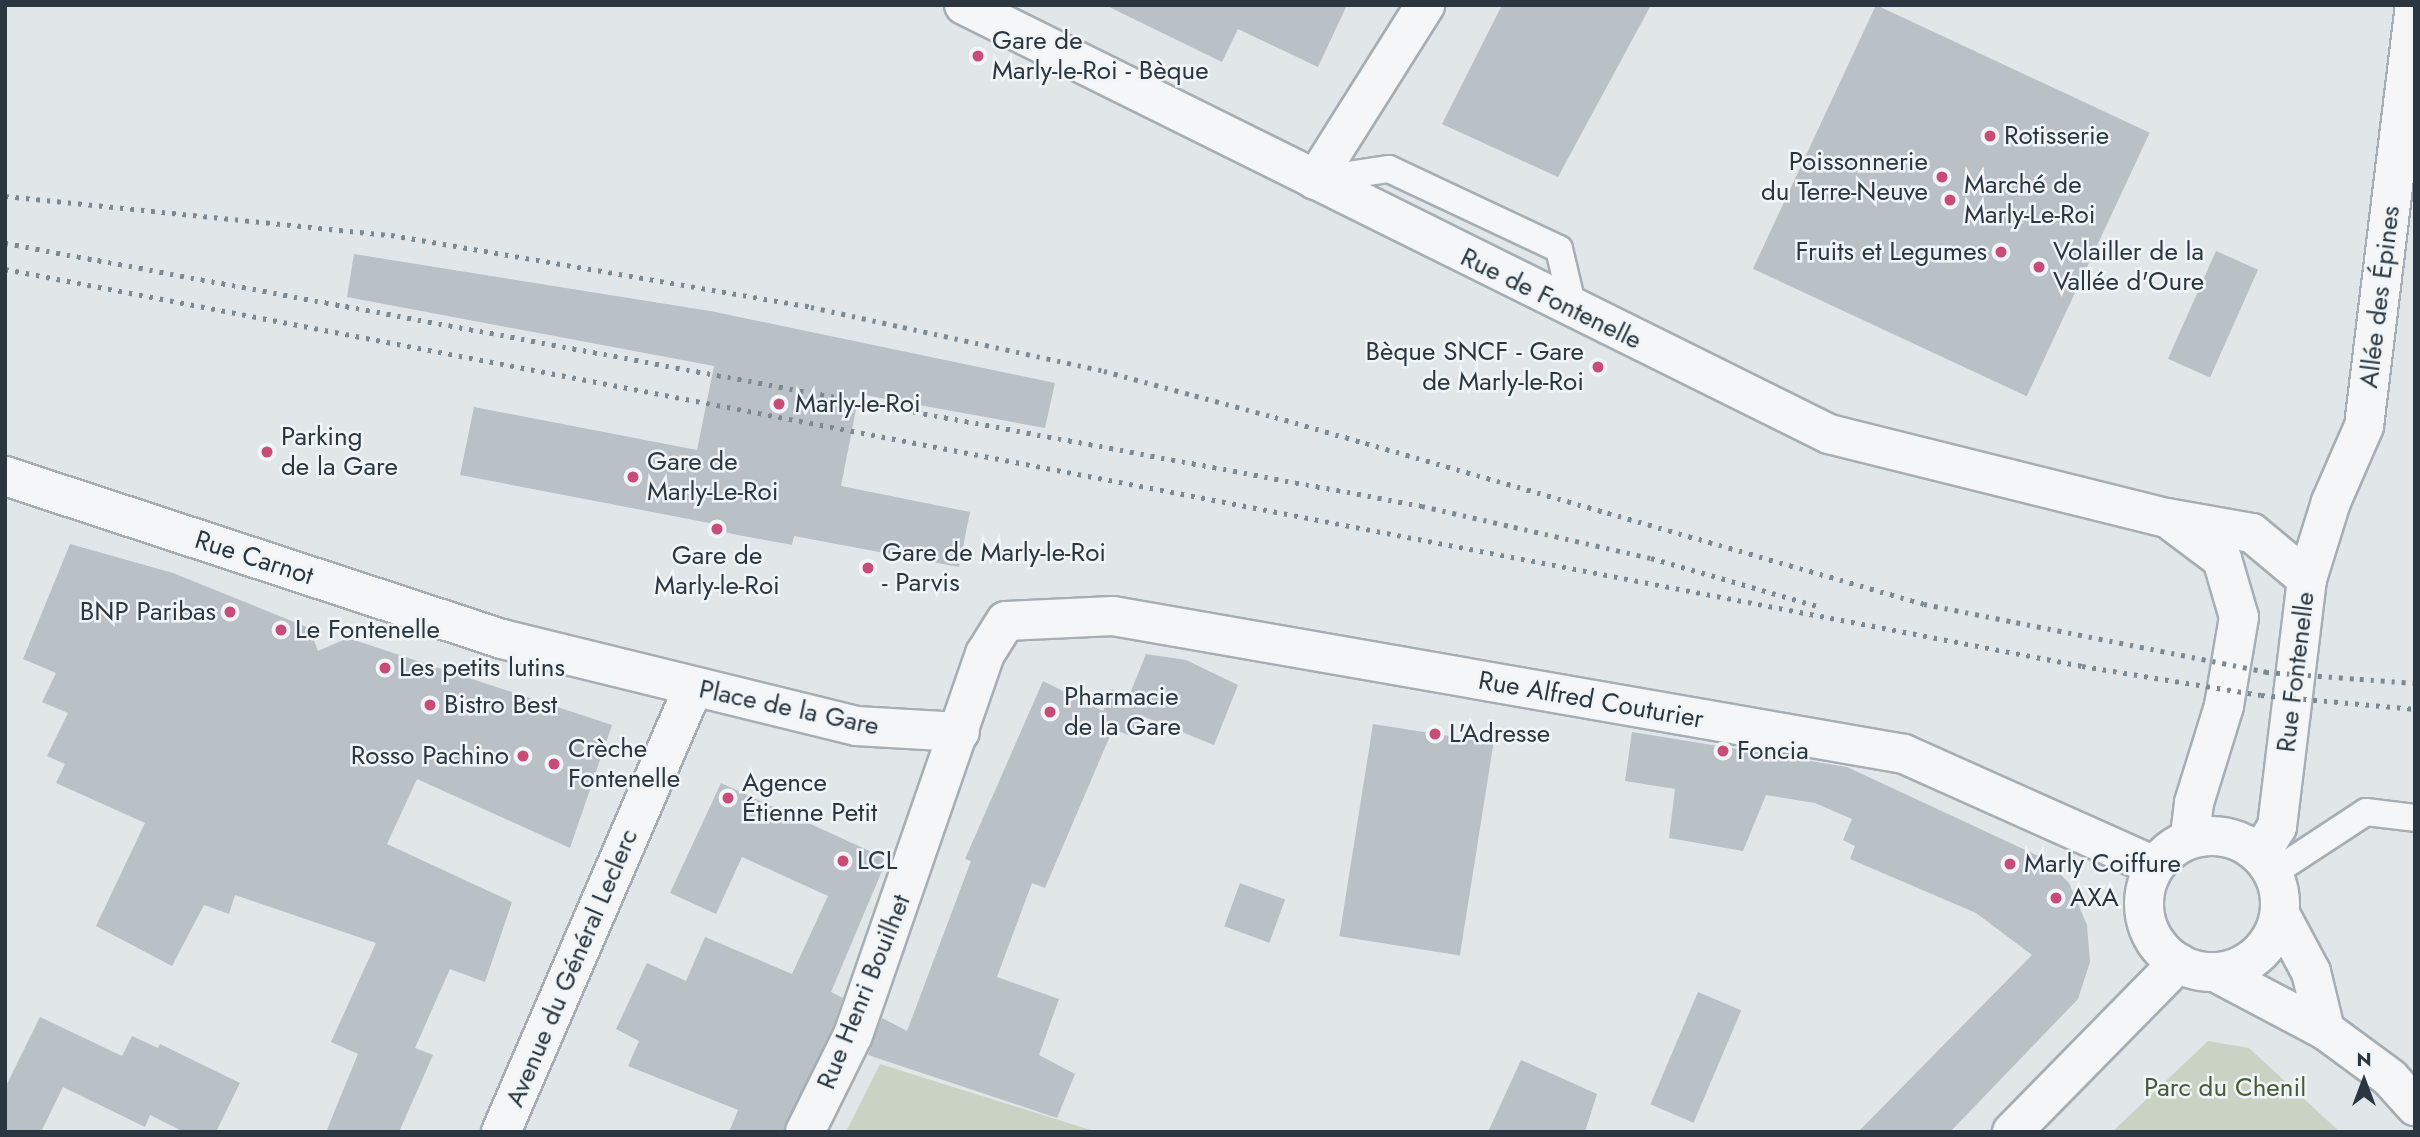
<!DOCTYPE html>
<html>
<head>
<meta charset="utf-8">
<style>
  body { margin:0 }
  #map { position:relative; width:2420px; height:1137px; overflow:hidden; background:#e1e6e9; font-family:Jost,sans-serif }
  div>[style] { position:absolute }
  .green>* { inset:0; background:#cad3c3 }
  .building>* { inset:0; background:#b9c0c6; transform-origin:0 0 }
  .roads { filter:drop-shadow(2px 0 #a6aeb3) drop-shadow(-2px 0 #a6aeb3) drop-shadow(0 2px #a6aeb3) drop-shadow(0 -2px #a6aeb3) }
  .service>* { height:26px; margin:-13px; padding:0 13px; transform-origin:13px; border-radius:13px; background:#f4f6f8 }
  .minor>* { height:38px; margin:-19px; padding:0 19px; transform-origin:19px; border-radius:19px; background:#f4f6f8 }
  .minor>.ring { margin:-19px; padding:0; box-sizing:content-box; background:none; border:38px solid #f4f6f8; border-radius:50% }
  .rail>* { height:5px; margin-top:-2.5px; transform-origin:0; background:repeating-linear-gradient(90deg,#7b8993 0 3.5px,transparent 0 10.5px) }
  .dots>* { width:19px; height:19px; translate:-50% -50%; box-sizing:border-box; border:4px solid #f1f5f7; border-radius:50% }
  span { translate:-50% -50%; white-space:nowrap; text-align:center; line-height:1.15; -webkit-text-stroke:5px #f1f5f7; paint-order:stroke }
  .poi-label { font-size:26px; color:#2a3741 }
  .left { translate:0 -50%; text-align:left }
  .right { translate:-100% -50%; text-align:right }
  .street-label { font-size:26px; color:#2a3741 }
  .park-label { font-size:26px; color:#465c38 }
  .frame { position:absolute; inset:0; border:7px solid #2a3741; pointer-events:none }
  .north { position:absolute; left:2329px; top:1046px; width:70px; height:70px; -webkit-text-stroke:5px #f1f5f7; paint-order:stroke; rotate:0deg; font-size:19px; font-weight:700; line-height:28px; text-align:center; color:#2a3741 }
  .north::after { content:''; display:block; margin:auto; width:24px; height:32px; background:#2a3741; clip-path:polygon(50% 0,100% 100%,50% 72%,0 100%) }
</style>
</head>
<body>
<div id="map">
  <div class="green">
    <i style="clip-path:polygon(2208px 1041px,2249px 1048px,2340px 1132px,2112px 1132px)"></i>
    <i style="clip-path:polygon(880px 1064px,1097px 1132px,846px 1132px)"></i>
  </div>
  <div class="building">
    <i style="clip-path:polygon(1105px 5px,1347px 5px,1318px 67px,1238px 29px,1222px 62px)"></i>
    <i style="clip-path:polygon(1502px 5px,1651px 5px,1558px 177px,1442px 124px)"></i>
    <i style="left:1876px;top:5px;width:302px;height:291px;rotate:25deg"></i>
    <i style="left:2216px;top:251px;width:46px;height:118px;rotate:24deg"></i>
    <i style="clip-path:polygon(354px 254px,710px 311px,1055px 383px,1045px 428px,859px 394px,841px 486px,970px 512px,959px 567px,794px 536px,792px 545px,743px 536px,724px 532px,725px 526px,460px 475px,474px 407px,697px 450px,714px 366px,347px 297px)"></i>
    <i style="clip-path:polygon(70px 544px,173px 573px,309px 628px,318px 651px,348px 638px,612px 725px,570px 848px,417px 779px,387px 844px,512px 902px,485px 982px,450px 969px,415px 1048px,433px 1055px,399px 1132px,326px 1132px,358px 1054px,331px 1042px,376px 943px,235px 895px,229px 914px,204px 905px,172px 966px,96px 926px,145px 823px,56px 783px,65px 764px,47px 756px,68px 713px,42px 702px,56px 673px,23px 659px)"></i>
    <i style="clip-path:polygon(1146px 654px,1186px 660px,1238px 685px,1214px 745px,1142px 716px,1133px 737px,1113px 729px,1045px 888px,1032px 883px,997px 977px,1059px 999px,1039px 1055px,1075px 1074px,1057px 1118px,868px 1055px,882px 1018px,907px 1031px,971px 861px,965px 859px,1043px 681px,1103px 711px,1112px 689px,1129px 696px)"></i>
    <i style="left:1373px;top:724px;width:122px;height:215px;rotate:9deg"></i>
    <i style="clip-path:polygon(1632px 732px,1847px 767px,2045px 859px,2069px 883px,2087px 925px,2090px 962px,2078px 999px,1950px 1132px,1858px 1132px,2032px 955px,1976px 913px,1850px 859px,1855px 846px,1843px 840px,1852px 819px,1815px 803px,1766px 795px,1743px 851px,1669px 838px,1675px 789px,1625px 781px)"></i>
    <i style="clip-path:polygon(721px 783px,887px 859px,831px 992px,843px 998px,833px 1027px,783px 1132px,729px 1132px,738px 1110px,628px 1066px,639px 1041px,616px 1029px,647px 963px,686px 981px,705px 937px,792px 974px,828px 896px,742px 857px,716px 914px,670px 893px)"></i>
    <i style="left:1240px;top:883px;width:48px;height:46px;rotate:20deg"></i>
    <i style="left:1698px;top:992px;width:47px;height:122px;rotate:23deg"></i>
    <i style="clip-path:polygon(40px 1017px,122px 1056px,132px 1036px,158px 1048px,160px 1044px,240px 1083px,216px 1132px,184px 1132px,150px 1115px,145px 1127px,63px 1087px,41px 1132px,5px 1132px,5px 1088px)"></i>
    <i style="clip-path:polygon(1521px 1060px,1597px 1094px,1585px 1132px,1488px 1132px)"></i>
  </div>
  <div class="roads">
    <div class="service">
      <i style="left:1315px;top:180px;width:75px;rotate:-8.5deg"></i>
      <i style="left:1389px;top:169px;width:188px;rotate:25.2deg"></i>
      <i style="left:1559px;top:249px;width:65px;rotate:76.6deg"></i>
      <i style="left:2273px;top:873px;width:111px;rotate:-33.3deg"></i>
      <i style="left:2366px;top:812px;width:49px;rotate:7deg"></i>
    </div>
    <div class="minor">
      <i style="left:964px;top:5px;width:966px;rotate:26.38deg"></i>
      <i style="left:1829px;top:434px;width:348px;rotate:14deg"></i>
      <i style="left:2167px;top:518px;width:86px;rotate:10deg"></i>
      <i style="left:2252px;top:533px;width:72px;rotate:39.9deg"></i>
      <i style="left:1315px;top:180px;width:207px;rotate:-57.8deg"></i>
      <i style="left:5px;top:476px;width:523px;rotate:18.16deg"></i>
      <i style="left:502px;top:639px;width:365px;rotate:13.8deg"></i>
      <i style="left:856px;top:726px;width:104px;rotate:3.3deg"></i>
      <i style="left:2174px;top:523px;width:60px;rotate:36.9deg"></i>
      <i style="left:2222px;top:559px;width:60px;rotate:73.7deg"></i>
      <i style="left:2239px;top:617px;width:90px;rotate:99.6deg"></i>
      <i style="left:2224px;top:706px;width:102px;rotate:107.2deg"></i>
      <i style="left:2194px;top:803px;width:35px;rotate:97deg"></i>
      <i class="ring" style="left:2144px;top:836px;width:98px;height:98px"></i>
      <i style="left:2260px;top:854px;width:32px;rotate:-58deg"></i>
      <i style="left:2277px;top:827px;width:250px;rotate:-83.1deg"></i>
      <i style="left:2307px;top:579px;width:81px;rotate:-72.7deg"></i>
      <i style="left:2331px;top:502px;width:83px;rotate:-66.5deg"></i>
      <i style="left:2364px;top:426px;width:424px;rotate:-83.1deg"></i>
      <i style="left:2280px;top:914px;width:66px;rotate:61.9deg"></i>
      <i style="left:2311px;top:972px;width:60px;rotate:76.4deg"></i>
      <i style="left:2215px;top:972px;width:124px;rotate:27.8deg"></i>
      <i style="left:2325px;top:1030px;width:81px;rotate:36.4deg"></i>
      <i style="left:2390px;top:1078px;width:38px;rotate:48deg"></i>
      <i style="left:501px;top:1132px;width:483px;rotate:-66.6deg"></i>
      <i style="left:805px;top:1132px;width:108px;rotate:-63.7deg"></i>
      <i style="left:853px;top:1035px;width:403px;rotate:-70.9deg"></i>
      <i style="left:985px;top:654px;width:39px;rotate:-58deg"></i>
      <i style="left:1006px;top:621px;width:107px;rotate:-2.7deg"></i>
      <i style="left:1113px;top:616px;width:803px;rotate:9.9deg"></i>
      <i style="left:1904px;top:754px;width:274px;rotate:24.1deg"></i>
      <i style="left:2012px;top:1132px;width:237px;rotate:-45.5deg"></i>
    </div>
  </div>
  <div class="rail">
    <i style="left:5px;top:196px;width:388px;rotate:5.8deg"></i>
    <i style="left:391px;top:235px;width:426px;rotate:9.7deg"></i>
    <i style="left:811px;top:307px;width:300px;rotate:12.3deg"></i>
    <i style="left:1104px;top:371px;width:177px;rotate:15.1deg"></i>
    <i style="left:1275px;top:417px;width:675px;rotate:16.07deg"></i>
    <i style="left:1924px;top:604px;width:349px;rotate:11.2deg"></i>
    <i style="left:2266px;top:672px;width:149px;rotate:4.2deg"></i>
    <i style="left:5px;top:243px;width:1441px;rotate:10.51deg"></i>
    <i style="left:1422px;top:506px;width:235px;rotate:12.8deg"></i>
    <i style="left:1651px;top:558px;width:173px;rotate:16.1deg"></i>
    <i style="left:5px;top:269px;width:2115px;rotate:10.82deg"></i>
    <i style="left:2082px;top:666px;width:181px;rotate:9.2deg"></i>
    <i style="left:2261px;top:695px;width:155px;rotate:5.2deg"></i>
  </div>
  <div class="dots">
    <i style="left:978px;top:56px;background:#ca4b78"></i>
    <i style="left:1990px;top:136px;background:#ca4b78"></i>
    <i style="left:1942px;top:177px;background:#ca4b78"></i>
    <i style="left:1950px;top:200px;background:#ca4b78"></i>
    <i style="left:2001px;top:252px;background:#ca4b78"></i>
    <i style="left:2039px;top:267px;background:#ca4b78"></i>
    <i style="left:1598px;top:367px;background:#ca4b78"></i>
    <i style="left:779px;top:404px;background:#ca4b78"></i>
    <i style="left:267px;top:452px;background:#ca4b78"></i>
    <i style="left:633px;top:477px;background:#ca4b78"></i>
    <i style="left:717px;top:529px;background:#ca4b78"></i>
    <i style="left:868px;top:568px;background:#ca4b78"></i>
    <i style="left:230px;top:612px;background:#ca4b78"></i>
    <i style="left:281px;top:630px;background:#ca4b78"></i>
    <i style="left:385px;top:668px;background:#ca4b78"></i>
    <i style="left:430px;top:705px;background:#ca4b78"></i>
    <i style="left:1050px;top:712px;background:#ca4b78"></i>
    <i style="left:1435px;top:734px;background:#ca4b78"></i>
    <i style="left:1723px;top:751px;background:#ca4b78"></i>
    <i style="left:523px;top:756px;background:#ca4b78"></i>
    <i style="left:554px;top:764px;background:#ca4b78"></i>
    <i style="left:728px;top:798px;background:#ca4b78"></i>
    <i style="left:843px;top:861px;background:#ca4b78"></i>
    <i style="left:2010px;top:864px;background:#ca4b78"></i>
    <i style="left:2056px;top:898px;background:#ca4b78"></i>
  </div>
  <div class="poi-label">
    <span class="left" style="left:992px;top:56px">Gare de<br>Marly-le-Roi - Bèque</span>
    <span class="left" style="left:2004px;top:136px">Rotisserie</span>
    <span class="right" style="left:1928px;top:177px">Poissonnerie<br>du Terre-Neuve</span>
    <span class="left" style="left:1964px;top:200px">Marché de<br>Marly-Le-Roi</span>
    <span class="right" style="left:1987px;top:252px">Fruits et Legumes</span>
    <span class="left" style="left:2053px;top:267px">Volailler de la<br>Vallée d'Oure</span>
    <span class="right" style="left:1584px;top:367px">Bèque SNCF - Gare<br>de Marly-le-Roi</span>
    <span class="left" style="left:795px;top:404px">Marly-le-Roi</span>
    <span class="left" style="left:281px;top:452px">Parking<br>de la Gare</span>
    <span class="left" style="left:647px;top:477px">Gare de<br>Marly-Le-Roi</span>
    <span class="left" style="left:882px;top:568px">Gare de Marly-le-Roi<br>- Parvis</span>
    <span style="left:717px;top:571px">Gare de<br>Marly-le-Roi</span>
    <span class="right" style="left:216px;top:612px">BNP Paribas</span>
    <span class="left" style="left:295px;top:630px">Le Fontenelle</span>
    <span class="left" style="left:399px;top:668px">Les petits lutins</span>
    <span class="left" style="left:1064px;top:712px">Pharmacie<br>de la Gare</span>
    <span class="left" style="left:444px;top:705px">Bistro Best</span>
    <span class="left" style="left:1449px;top:734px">L'Adresse</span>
    <span class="left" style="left:568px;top:764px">Crèche<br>Fontenelle</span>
    <span class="left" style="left:1737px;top:751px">Foncia</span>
    <span class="right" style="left:509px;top:756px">Rosso Pachino</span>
    <span class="left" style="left:742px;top:798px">Agence<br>Étienne Petit</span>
    <span class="left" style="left:857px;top:861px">LCL</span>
    <span class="left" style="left:2024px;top:864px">Marly Coiffure</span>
    <span class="left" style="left:2070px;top:898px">AXA</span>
  </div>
  <div class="street-label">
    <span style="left:2380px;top:297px;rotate:-83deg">Allée des Épines</span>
    <span style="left:1551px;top:299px;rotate:26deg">Rue de Fontenelle</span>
    <span style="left:254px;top:558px;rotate:18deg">Rue Carnot</span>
    <span style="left:2296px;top:672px;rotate:-83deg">Rue Fontenelle</span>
    <span style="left:1591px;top:700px;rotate:10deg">Rue Alfred Couturier</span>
    <span style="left:789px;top:708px;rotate:12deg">Place de la Gare</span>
    <span style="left:572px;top:968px;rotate:-67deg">Avenue du Général Leclerc</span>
    <span style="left:864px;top:992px;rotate:-68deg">Rue Henri Bouilhet</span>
  </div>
  <div class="park-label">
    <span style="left:2225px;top:1088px">Parc du Chenil</span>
  </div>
  <div class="frame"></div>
  <div class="north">N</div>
</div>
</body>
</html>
